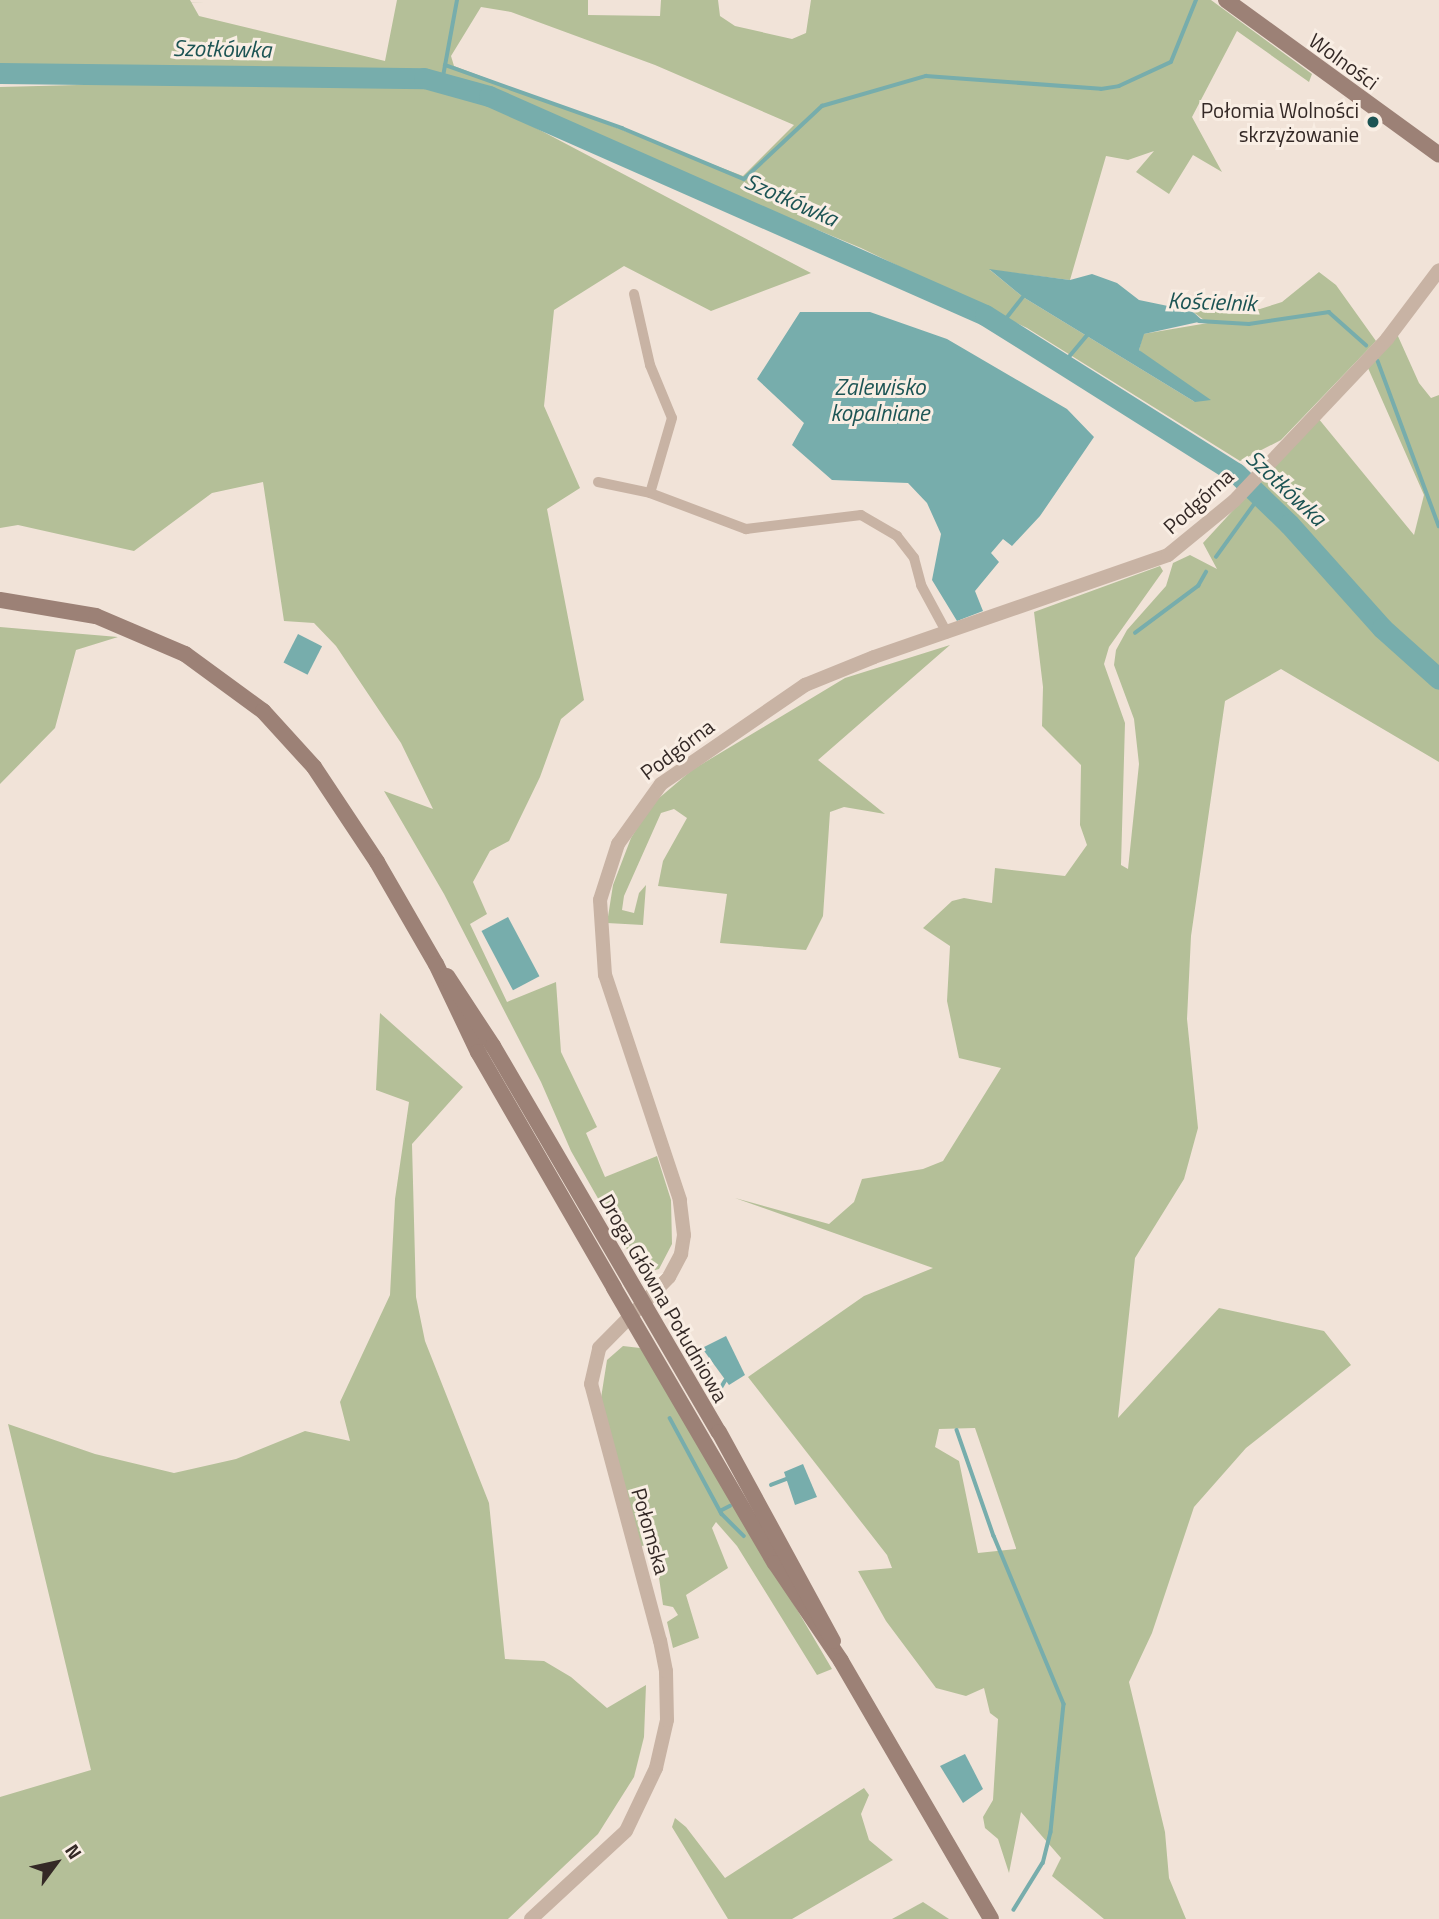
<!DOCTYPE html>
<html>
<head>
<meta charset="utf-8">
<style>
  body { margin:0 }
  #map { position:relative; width:1439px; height:1919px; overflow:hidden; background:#f1e3d8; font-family:"Titillium Web",sans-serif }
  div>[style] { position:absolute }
  .green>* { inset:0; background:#b4bf98 }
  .water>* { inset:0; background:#77adac; transform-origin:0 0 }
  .stream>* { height:3.5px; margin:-1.75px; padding:0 1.75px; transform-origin:1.75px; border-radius:1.75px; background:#77adac }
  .river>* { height:21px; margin:-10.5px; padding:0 10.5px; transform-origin:10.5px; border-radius:10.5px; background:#77adac }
  .minor>* { height:10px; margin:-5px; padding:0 5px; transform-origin:5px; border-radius:5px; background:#c8b3a4 }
  .tertiary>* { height:14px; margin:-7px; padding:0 7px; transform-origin:7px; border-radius:7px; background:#c8b3a4 }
  .secondary>* { height:16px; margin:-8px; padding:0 8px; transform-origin:8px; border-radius:8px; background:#9c8176 }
  .dots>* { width:19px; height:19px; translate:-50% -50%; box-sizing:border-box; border:4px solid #f9eee4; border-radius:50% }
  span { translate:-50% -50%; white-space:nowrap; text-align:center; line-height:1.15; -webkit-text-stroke:6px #f9eee4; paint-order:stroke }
  .street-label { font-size:21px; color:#342926 }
  .poi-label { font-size:21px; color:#342926 }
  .right { translate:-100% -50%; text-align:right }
  .water-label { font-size:23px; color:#1c5454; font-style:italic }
  .north { position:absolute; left:21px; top:1828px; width:70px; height:70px; -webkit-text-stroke:5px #f9eee4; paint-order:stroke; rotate:57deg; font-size:19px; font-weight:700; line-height:28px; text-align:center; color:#342926 }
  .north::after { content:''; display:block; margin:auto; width:24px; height:32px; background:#342926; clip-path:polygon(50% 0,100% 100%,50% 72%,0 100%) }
</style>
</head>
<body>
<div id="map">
  <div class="green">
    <i style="clip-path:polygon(evenodd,0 0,190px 0,199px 16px,385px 61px,397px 0,588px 0,588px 15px,660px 16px,661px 0,718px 0,720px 16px,735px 26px,792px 39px,806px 33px,811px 0,1211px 0,1312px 74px,1309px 82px,1237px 31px,1192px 117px,1222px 172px,1193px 155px,1169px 194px,1136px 172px,1154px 151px,1128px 160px,1106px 156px,1070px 280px,990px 270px,1023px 297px,1195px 402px,1139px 350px,1143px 334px,1208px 323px,1192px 311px,1260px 309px,1282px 302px,1319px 272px,1336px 285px,1376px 341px,1281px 440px,1240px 461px,1027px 328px,861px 248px,457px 80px,389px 72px,0 66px,0 0,481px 7px,511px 12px,655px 65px,794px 125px,743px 176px,454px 66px,451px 56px,481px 7px)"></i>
    <i style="clip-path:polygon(192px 82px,391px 82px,440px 87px,485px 101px,811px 273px,711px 311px,624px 266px,554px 310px,544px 406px,580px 488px,547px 509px,584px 700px,561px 719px,540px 777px,509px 841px,490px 851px,473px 882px,487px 914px,470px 924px,507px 1002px,556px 982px,561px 1052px,597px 1127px,586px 1133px,605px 1177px,657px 1156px,671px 1200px,672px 1244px,659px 1269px,641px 1274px,571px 1151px,541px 1082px,444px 894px,384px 791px,433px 809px,401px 743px,336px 646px,314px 623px,284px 621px,263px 482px,212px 493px,134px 551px,18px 525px,0 528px,0 87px)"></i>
    <i style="clip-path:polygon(evenodd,1397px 334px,1419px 383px,1431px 398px,1439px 395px,1439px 762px,1281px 669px,1225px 701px,1191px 936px,1187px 1019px,1198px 1128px,1184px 1179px,1135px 1258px,1118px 1418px,1219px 1308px,1324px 1331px,1351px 1365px,1246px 1448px,1194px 1507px,1152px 1633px,1129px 1682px,1165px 1832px,1169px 1878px,1186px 1919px,1104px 1919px,1052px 1876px,1061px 1858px,1021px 1812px,1009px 1873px,998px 1839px,985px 1828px,983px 1817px,993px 1800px,998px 1719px,990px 1713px,984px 1688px,966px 1696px,936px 1688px,886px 1621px,858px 1571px,892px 1568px,887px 1555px,748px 1377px,864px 1296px,933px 1268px,735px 1198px,829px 1224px,854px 1202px,862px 1179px,923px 1169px,943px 1161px,1001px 1068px,959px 1058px,947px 1001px,950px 946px,923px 928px,952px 901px,964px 898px,992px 903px,995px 868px,1065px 876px,1087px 845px,1080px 825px,1081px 765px,1042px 726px,1043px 687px,1034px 612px,1160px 566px,1163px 571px,1109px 647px,1104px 664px,1125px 723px,1121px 865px,1128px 869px,1139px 764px,1134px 719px,1114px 665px,1116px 650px,1127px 630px,1166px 586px,1173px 563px,1190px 555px,1217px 569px,1203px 543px,1318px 418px,1414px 535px,1424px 495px,1368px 368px,1397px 334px,975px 1428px,1016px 1548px,1016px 1549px,978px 1553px,959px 1461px,935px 1447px,939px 1429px,975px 1428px)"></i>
    <i style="clip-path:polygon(0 627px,118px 637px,76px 650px,55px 728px,0 784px)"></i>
    <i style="clip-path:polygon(950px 645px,818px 760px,885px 814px,844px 807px,830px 812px,823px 916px,806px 950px,720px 943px,727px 894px,658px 886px,663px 861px,687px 818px,674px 809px,661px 813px,624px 896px,622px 910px,634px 913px,639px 893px,646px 885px,643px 925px,607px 923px,613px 885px,631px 838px,652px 804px,692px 770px,845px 678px)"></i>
    <i style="clip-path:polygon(380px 1013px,463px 1087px,412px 1144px,416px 1297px,425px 1341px,489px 1503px,505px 1659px,544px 1661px,571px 1677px,607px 1708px,646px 1685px,644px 1737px,634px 1777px,598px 1834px,508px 1919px,0 1919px,0 1797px,91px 1770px,8px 1424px,95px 1454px,174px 1473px,236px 1459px,305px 1431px,350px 1441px,340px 1402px,390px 1295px,395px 1199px,409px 1102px,376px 1090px)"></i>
    <i style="clip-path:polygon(623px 1346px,640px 1348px,651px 1361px,832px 1669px,817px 1675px,737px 1546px,716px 1522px,712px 1528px,728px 1568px,686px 1595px,699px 1638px,673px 1648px,667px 1622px,678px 1615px,673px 1607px,663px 1605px,654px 1544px,641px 1546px,601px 1398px,607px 1360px)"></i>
    <i style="clip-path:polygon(864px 1788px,869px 1795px,861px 1814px,869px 1840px,893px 1860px,792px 1919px,728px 1919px,672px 1827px,675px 1818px,686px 1827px,725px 1878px)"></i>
    <i style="clip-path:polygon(923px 1902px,949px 1919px,892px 1919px)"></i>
  </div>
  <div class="water">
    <i style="clip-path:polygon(989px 269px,1070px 280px,1092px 274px,1117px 283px,1139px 300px,1192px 311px,1203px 321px,1144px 334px,1139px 350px,1211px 400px,1195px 402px,1023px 297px)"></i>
    <i style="clip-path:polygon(800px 312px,870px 312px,947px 339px,1067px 409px,1094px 437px,1040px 516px,1012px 546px,1003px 539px,991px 553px,999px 562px,975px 591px,983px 611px,957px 621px,932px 580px,941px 534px,927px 503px,908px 483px,832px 480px,792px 445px,804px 423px,757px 379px)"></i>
    <i style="left:298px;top:634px;width:27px;height:32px;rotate:27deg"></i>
    <i style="left:508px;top:917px;width:67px;height:30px;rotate:62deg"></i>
    <i style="clip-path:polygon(726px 1336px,745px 1375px,729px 1385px,702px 1348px)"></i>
    <i style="clip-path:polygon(803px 1464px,817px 1497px,795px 1505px,784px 1472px)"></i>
    <i style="clip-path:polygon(965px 1754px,983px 1789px,963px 1803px,940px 1766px)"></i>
  </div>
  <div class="stream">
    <i style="left:445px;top:65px;width:188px;rotate:19.6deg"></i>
    <i style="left:622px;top:128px;width:132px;rotate:22.7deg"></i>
    <i style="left:744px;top:179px;width:107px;rotate:-43.1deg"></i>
    <i style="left:822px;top:106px;width:108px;rotate:-16.1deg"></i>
    <i style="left:926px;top:76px;width:175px;rotate:4.2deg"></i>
    <i style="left:1101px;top:89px;width:18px;rotate:-9deg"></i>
    <i style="left:1119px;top:86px;width:57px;rotate:-24.8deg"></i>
    <i style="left:1171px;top:62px;width:67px;rotate:-68deg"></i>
    <i style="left:442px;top:82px;width:83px;rotate:-79.6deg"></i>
    <i style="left:1199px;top:321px;width:50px;rotate:3.4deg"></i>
    <i style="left:1249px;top:324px;width:81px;rotate:-8.5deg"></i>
    <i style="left:1329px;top:312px;width:50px;rotate:41.7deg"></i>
    <i style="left:1001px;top:325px;width:36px;rotate:-52deg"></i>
    <i style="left:1378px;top:361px;width:176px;rotate:69.7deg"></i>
    <i style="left:1063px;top:364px;width:40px;rotate:-50deg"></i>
    <i style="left:1216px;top:557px;width:75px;rotate:-54.2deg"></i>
    <i style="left:1135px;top:633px;width:79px;rotate:-36.7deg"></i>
    <i style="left:1198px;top:586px;width:16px;rotate:-60deg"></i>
    <i style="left:718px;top:1393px;width:14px;rotate:-60deg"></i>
    <i style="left:670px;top:1418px;width:109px;rotate:61.6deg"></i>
    <i style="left:722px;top:1514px;width:31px;rotate:45deg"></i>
    <i style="left:957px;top:1430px;width:112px;rotate:70.8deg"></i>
    <i style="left:994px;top:1536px;width:182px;rotate:67.4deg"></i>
    <i style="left:1064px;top:1704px;width:129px;rotate:95.8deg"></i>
    <i style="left:1051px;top:1832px;width:32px;rotate:104deg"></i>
    <i style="left:1043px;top:1863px;width:55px;rotate:121.7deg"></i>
    <i style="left:771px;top:1485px;width:17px;rotate:-21deg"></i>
    <i style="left:720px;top:1511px;width:11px;rotate:-27deg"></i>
  </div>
  <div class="river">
    <i style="left:0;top:73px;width:424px;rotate:0.7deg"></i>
    <i style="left:424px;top:78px;width:67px;rotate:15.5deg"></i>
    <i style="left:489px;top:96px;width:542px;rotate:23.82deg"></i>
    <i style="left:985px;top:315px;width:297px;rotate:32.2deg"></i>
    <i style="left:1236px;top:473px;width:74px;rotate:43.9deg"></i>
    <i style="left:1289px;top:524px;width:140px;rotate:48.2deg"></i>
    <i style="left:1382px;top:628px;width:76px;rotate:41.8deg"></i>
  </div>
  <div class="minor">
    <i style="left:634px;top:294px;width:73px;rotate:77.3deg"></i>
    <i style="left:650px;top:365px;width:57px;rotate:67.5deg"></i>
    <i style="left:672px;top:418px;width:78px;rotate:106.3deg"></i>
    <i style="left:598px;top:482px;width:53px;rotate:11.9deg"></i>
    <i style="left:650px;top:493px;width:103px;rotate:20.6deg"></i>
    <i style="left:746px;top:529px;width:116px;rotate:-6.9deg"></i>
    <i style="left:861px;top:515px;width:42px;rotate:30.3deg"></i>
    <i style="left:897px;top:536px;width:28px;rotate:52deg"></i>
    <i style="left:914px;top:558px;width:28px;rotate:75deg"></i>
    <i style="left:921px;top:585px;width:55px;rotate:61.6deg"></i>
  </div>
  <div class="tertiary">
    <i style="left:531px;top:1919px;width:129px;rotate:-42.8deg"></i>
    <i style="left:626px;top:1831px;width:70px;rotate:-64.5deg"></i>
    <i style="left:656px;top:1768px;width:49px;rotate:-77.1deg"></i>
    <i style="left:667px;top:1720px;width:49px;rotate:-91.2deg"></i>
    <i style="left:666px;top:1671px;width:31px;rotate:-101deg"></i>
    <i style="left:660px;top:1641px;width:266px;rotate:-105deg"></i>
    <i style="left:591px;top:1384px;width:37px;rotate:-77deg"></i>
    <i style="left:599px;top:1348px;width:100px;rotate:-45.4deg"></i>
    <i style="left:669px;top:1277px;width:26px;rotate:-62deg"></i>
    <i style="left:681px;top:1254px;width:19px;rotate:-81deg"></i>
    <i style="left:684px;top:1235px;width:35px;rotate:-97deg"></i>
    <i style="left:680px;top:1200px;width:237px;rotate:-108.4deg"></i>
    <i style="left:605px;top:975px;width:75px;rotate:-93.8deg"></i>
    <i style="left:600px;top:900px;width:59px;rotate:-72.2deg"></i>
    <i style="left:618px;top:844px;width:74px;rotate:-54.4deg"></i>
    <i style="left:661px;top:784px;width:175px;rotate:-34.5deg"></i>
    <i style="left:805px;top:685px;width:74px;rotate:-22.1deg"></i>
    <i style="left:874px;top:657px;width:311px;rotate:-19.1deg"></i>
    <i style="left:1168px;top:555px;width:85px;rotate:-39.3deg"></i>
    <i style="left:1234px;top:501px;width:223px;rotate:-46.6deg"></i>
    <i style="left:1387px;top:339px;width:86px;rotate:-53deg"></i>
  </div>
  <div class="secondary">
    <i style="left:1226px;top:0;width:263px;rotate:36deg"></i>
    <i style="left:0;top:600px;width:97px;rotate:9.5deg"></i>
    <i style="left:96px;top:616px;width:97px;rotate:23.1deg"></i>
    <i style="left:185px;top:654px;width:97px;rotate:36.2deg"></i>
    <i style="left:263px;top:711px;width:76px;rotate:47.7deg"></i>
    <i style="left:314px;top:767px;width:114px;rotate:56.4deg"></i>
    <i style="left:377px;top:862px;width:118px;rotate:60deg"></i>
    <i style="left:436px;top:964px;width:98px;rotate:64.5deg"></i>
    <i style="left:478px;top:1052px;width:272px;rotate:60deg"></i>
    <i style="left:614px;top:1288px;width:319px;rotate:59.7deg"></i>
    <i style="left:775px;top:1563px;width:118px;rotate:56deg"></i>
    <i style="left:841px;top:1661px;width:298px;rotate:59.8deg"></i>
    <i style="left:447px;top:976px;width:84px;rotate:56.7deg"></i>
    <i style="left:493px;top:1046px;width:447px;rotate:59.7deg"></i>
    <i style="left:719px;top:1432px;width:238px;rotate:61.4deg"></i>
  </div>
  <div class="dots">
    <i style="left:1373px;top:122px;background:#1c5454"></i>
  </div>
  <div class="street-label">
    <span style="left:1344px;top:61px;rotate:36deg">Wolności</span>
    <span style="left:1198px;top:501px;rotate:-42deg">Podgórna</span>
    <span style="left:677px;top:749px;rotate:-37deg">Podgórna</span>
    <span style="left:664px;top:1298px;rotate:60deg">Droga Główna Południowa</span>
    <span style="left:651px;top:1531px;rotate:74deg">Połomska</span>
  </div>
  <div class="poi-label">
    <span class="right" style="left:1359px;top:122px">Połomia Wolności<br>skrzyżowanie</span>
  </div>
  <div class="water-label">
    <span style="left:222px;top:49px;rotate:1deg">Szotkówka</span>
    <span style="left:791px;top:200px;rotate:24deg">Szotkówka</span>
    <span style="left:1212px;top:302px;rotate:2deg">Kościelnik</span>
    <span style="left:880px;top:400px">Zalewisko<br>kopalniane</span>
    <span style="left:1286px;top:488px;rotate:43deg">Szotkówka</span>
  </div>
  <div class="north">N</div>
</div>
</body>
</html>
